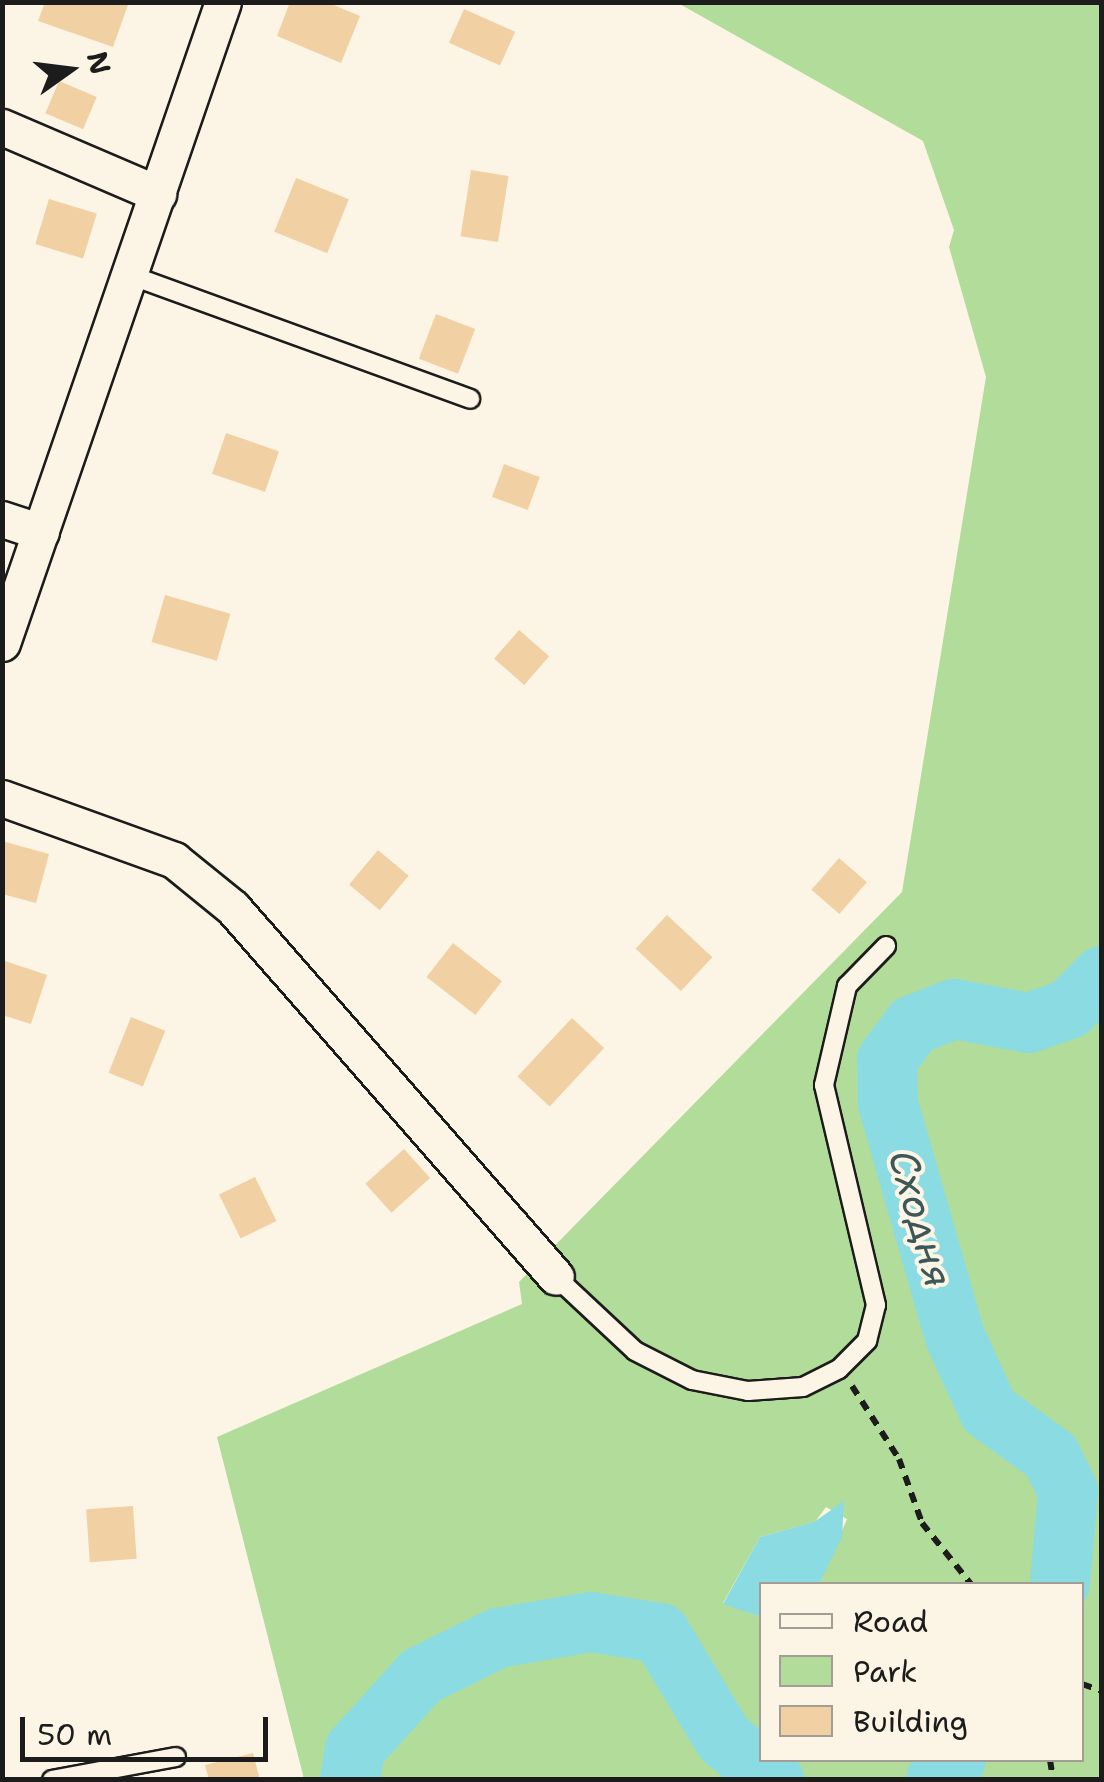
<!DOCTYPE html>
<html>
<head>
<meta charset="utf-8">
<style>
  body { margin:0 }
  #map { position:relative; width:1104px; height:1782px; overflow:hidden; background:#fcf5e5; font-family:"Shantell Sans",sans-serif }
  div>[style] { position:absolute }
  .green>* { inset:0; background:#b1dc99 }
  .water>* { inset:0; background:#8bdce2 }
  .river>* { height:60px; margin:-30px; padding:0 30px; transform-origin:30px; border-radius:30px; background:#8bdce2 }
  .building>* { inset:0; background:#f1d1a3; transform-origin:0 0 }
  .path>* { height:6px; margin-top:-3px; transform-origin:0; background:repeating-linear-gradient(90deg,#1c1c1c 0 10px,transparent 0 18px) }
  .roads { filter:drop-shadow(2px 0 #1c1c1c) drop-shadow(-2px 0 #1c1c1c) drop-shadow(0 2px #1c1c1c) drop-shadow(0 -2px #1c1c1c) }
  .lane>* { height:18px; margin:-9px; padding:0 9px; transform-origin:9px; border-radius:9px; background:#fcf5e5 }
  .street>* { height:35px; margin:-17.5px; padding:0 17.5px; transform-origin:17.5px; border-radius:17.5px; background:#fcf5e5 }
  span { translate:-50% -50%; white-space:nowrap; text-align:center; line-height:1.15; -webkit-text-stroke:8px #fcf5e5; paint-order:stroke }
  .water-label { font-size:40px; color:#3d5657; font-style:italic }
  .frame { position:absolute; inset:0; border:5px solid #1c1c1c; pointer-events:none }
  .legend { position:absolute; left:759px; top:1582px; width:325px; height:180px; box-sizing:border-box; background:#fcf5e5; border:2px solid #a29e95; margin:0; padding:12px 18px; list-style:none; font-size:30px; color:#1c1c1c }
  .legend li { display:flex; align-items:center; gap:20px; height:50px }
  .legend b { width:50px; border:2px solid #a29e95 }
  .north { position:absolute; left:20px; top:20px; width:100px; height:100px; -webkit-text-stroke:8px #fcf5e5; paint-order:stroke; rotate:76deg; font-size:28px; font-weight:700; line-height:40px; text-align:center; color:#1c1c1c }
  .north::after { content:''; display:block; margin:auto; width:35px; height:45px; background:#1c1c1c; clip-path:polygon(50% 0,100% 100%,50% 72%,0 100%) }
  .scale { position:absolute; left:20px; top:1717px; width:248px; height:45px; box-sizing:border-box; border:5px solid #1c1c1c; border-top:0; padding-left:12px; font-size:30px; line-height:35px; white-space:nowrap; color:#1c1c1c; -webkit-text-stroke:8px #fcf5e5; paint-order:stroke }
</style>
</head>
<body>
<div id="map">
  <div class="green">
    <i style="clip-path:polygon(evenodd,678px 3px,1101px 3px,1101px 1779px,304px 1779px,217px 1437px,522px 1304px,519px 1282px,902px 892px,986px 377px,949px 247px,954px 230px,923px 141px,678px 3px,826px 1507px,847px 1519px,819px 1584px,1082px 1584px,1082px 1760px,762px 1760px,761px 1617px,723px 1603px,760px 1537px,815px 1522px,826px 1507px)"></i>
  </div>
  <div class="water">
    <i style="clip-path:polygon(844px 1501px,842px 1537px,819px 1584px,762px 1584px,761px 1617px,723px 1604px,760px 1537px,814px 1522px)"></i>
  </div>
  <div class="river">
    <i style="left:1060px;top:1584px;width:93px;rotate:-85.1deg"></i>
    <i style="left:1068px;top:1491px;width:39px;rotate:-116deg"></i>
    <i style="left:1051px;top:1456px;width:77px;rotate:-144deg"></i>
    <i style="left:989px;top:1411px;width:81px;rotate:-114.7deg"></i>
    <i style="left:955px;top:1337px;width:242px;rotate:-106deg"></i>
    <i style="left:888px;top:1104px;width:44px;rotate:-91.3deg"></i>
    <i style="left:887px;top:1060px;width:44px;rotate:-53.4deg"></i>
    <i style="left:913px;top:1025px;width:44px;rotate:-21.3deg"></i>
    <i style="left:954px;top:1009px;width:76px;rotate:10.6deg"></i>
    <i style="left:1029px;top:1023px;width:42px;rotate:-19.3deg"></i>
    <i style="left:1069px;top:1009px;width:47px;rotate:-45deg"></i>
    <i style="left:350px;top:1780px;width:31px;rotate:-81deg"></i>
    <i style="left:355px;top:1749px;width:98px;rotate:-47.9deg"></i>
    <i style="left:421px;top:1676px;width:86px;rotate:-26.3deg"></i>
    <i style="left:498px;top:1638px;width:94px;rotate:-9.8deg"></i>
    <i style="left:591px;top:1622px;width:70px;rotate:9.1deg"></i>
    <i style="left:660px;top:1633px;width:124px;rotate:58.9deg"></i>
    <i style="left:724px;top:1739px;width:65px;rotate:39.4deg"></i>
    <i style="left:936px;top:1780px;width:28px;rotate:-45deg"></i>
  </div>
  <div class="building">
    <i style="clip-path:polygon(45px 2px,129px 2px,113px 47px,38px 21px)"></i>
    <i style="clip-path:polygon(290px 2px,327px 2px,360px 16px,341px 63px,277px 36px)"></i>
    <i style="left:464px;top:9px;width:56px;height:37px;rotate:24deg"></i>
    <i style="left:59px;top:81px;width:41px;height:35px;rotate:23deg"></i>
    <i style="left:471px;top:170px;width:38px;height:67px;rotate:9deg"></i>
    <i style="left:296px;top:178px;width:57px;height:58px;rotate:22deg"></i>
    <i style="left:49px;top:199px;width:50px;height:47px;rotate:17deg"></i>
    <i style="left:436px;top:314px;width:42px;height:48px;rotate:21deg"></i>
    <i style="left:226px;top:433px;width:56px;height:43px;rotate:19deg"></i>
    <i style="left:504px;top:464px;width:38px;height:35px;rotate:20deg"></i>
    <i style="left:165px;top:595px;width:68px;height:49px;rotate:16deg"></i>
    <i style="left:519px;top:630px;width:40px;height:38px;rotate:41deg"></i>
    <i style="clip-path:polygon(2px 841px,49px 854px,36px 903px,2px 894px)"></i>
    <i style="left:378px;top:850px;width:40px;height:45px;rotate:40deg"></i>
    <i style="left:839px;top:858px;width:37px;height:42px;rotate:41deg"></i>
    <i style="left:667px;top:915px;width:62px;height:46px;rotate:43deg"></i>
    <i style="left:453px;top:943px;width:62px;height:43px;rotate:38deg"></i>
    <i style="clip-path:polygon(2px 960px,47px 975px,31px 1024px,2px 1015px)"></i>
    <i style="left:131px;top:1017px;width:37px;height:60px;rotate:22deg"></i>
    <i style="left:572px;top:1018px;width:44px;height:80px;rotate:43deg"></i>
    <i style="left:404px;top:1149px;width:39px;height:52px;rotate:48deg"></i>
    <i style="left:255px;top:1177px;width:49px;height:40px;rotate:64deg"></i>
    <i style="left:133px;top:1506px;width:53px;height:47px;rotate:86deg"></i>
    <i style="clip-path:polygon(253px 1753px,260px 1780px,209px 1780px,205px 1765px)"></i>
  </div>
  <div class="path">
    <i style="left:852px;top:1386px;width:87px;rotate:57.2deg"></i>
    <i style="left:899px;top:1459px;width:68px;rotate:70.2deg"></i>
    <i style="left:922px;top:1523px;width:78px;rotate:51.2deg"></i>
    <i style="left:1082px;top:1684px;width:21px;rotate:19deg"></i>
    <i style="left:1050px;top:1760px;width:20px;rotate:81deg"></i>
  </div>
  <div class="roads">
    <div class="lane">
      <i style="left:130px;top:275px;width:362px;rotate:20deg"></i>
      <i style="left:556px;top:1277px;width:108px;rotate:43.1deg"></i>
      <i style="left:635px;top:1351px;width:64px;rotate:27deg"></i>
      <i style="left:692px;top:1380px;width:57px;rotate:11.1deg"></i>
      <i style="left:748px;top:1391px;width:55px;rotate:-4.2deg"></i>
      <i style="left:803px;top:1387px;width:40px;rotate:-26.6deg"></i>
      <i style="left:839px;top:1369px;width:40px;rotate:-45deg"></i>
      <i style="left:867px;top:1341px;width:37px;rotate:-76deg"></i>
      <i style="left:876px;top:1305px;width:226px;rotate:-103.3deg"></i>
      <i style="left:824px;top:1085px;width:102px;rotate:-76.9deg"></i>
      <i style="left:847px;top:986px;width:56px;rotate:-45.7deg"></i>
      <i style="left:52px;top:1780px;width:126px;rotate:-10.5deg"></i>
    </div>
    <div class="street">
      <i style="left:2px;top:127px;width:170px;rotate:23.2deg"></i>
      <i style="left:2px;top:519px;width:41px;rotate:18.4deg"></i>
      <i style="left:2px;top:643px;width:678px;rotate:-70.98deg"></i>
      <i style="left:2px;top:798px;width:183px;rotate:19.8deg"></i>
      <i style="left:174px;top:860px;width:76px;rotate:39.1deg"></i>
      <i style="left:233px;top:908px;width:490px;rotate:48.8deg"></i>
    </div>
  </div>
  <div class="water-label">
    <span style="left:921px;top:1218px;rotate:74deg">Сходня</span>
  </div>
  <div class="frame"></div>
  <ul class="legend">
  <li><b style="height:12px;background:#fcf5e5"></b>Road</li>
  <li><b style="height:28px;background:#b1dc99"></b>Park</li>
  <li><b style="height:28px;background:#f1d1a3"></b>Building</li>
  </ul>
  <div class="north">N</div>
  <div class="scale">50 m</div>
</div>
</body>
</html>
